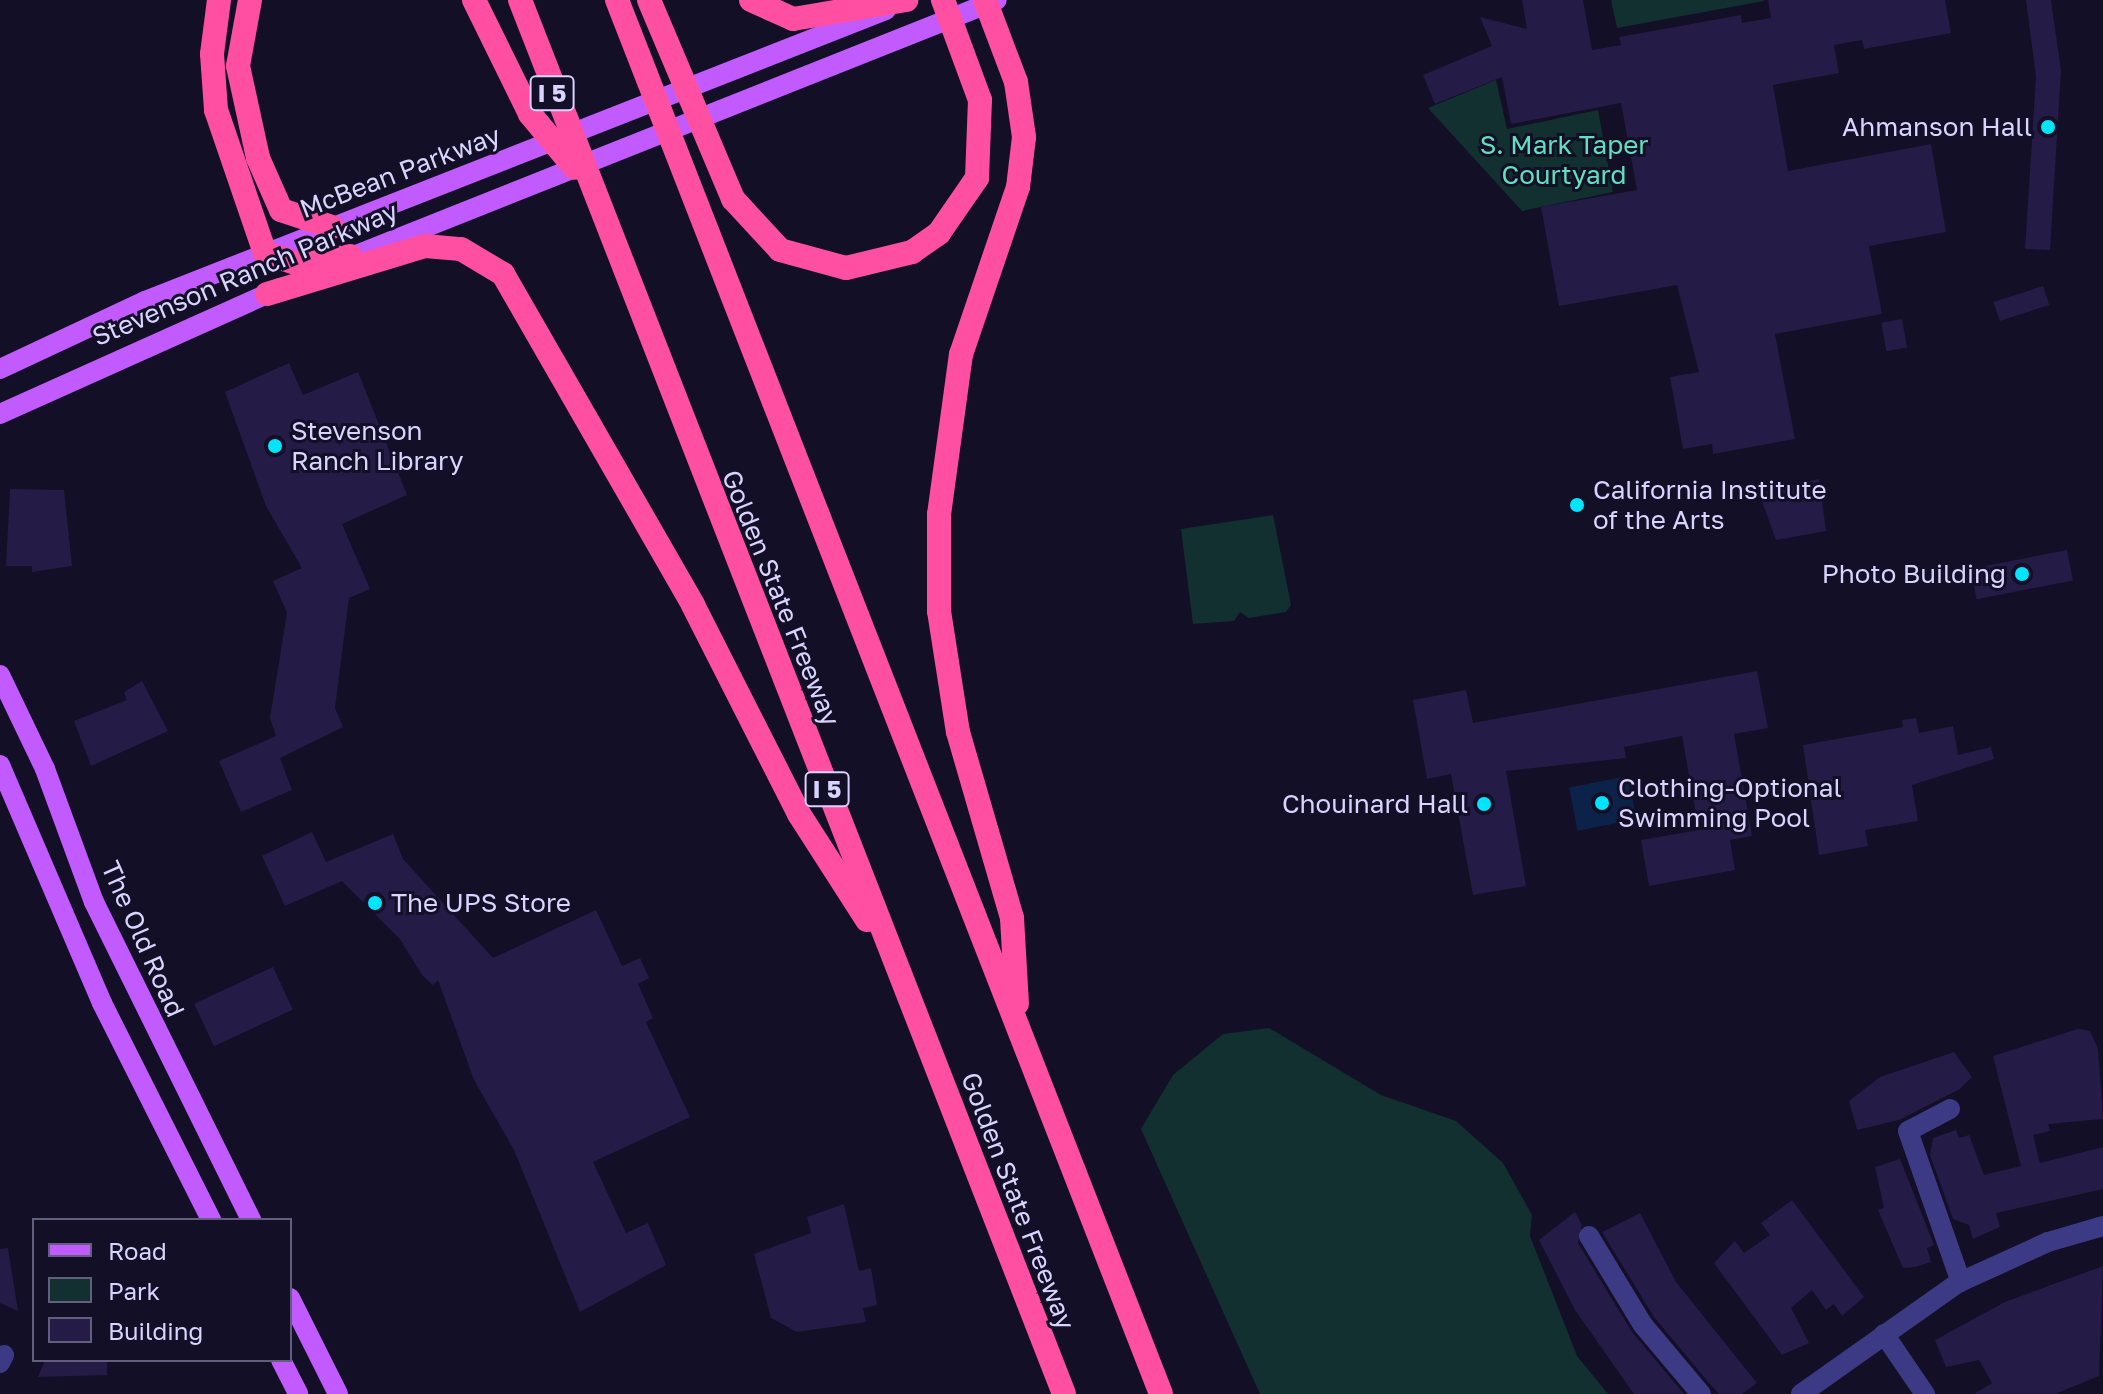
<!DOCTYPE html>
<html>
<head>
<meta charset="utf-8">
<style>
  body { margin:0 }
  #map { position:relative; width:2103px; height:1394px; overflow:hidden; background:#130f26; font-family:"Golos Text",sans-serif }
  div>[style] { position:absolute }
  .green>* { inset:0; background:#12302f }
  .water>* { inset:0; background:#0c2248; transform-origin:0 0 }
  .building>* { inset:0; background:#241b47; transform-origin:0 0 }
  .minor>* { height:20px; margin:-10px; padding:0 10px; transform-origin:10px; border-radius:10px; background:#3d3a85 }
  .major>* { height:20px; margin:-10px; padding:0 10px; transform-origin:10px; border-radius:10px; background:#c25bff }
  .highway>* { height:24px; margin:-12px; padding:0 12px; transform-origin:12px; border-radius:12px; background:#ff4fa3 }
  .dots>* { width:22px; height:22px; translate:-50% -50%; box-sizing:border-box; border:4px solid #130f26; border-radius:50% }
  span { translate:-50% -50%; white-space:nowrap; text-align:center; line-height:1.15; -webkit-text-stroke:6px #130f26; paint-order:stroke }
  .shield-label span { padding:2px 6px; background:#130f26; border:2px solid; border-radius:6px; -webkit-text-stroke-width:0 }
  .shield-label { font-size:24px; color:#d9d4ff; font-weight:700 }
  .poi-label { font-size:26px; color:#d9d4ff }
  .right { translate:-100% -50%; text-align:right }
  .left { translate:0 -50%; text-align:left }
  .park-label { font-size:26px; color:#5fe0c0 }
  .street-label { font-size:26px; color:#d9d4ff }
  .legend { position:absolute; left:32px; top:1218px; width:260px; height:144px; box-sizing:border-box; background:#130f26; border:2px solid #625e7d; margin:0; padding:10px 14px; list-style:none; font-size:24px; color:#d9d4ff }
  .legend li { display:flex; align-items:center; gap:16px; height:40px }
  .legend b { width:40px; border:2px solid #625e7d }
</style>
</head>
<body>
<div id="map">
  <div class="green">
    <i style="clip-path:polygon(1611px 0,1764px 0,1764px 1px,1617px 28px)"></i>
    <i style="clip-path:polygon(1496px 80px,1507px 129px,1598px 110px,1613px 192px,1522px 211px,1428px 108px)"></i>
    <i style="clip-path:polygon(1273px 515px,1291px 605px,1286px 612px,1249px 618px,1240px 612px,1234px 621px,1193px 624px,1181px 529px)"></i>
    <i style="clip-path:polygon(1269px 1028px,1381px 1095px,1456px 1121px,1503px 1163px,1532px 1215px,1530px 1236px,1577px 1356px,1608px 1394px,1260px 1394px,1141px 1129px,1173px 1075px,1223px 1034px)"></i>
  </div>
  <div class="water">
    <i style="left:1628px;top:776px;width:44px;height:60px;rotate:79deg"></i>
  </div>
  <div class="building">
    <i style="clip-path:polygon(1522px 0,1583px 0,1592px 50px,1621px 45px,1619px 37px,1741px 15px,1742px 23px,1771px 18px,1768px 0,1945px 0,1951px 33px,1864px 49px,1862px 40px,1834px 45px,1839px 73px,1773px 85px,1788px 171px,1931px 144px,1946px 232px,1869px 246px,1882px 314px,1775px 334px,1795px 439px,1713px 454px,1712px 444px,1683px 449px,1670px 377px,1699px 372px,1677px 285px,1559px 306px,1541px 207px,1637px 190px,1621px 103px,1511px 124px,1502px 77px,1435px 104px,1423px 75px,1492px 46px,1480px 17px,1527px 29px)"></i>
    <i style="clip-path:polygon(2026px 0,2051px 0,2061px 71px,2050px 250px,2025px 249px,2036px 77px)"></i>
    <i style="left:2043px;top:286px;width:20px;height:52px;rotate:72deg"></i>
    <i style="left:1902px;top:319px;width:29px;height:21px;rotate:80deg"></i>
    <i style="clip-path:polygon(289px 363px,303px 395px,358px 372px,407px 495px,342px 524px,370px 589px,349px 598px,335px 708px,343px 727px,280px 758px,292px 790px,241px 812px,219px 761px,276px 736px,270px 718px,287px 613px,273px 581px,302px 568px,266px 506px,225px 392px)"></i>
    <i style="clip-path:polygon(1819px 479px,1826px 531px,1776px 540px,1759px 493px)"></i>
    <i style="clip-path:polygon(10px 489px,64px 490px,72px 566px,32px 572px,32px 566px,6px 566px)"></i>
    <i style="left:2067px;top:550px;width:31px;height:98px;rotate:79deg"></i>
    <i style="clip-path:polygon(1757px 671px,1768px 728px,1734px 734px,1752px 836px,1730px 840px,1735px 870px,1649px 886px,1641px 840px,1699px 830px,1682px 736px,1624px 747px,1626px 758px,1506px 771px,1526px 886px,1473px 895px,1451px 774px,1427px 779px,1413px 700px,1466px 690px,1473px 723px)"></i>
    <i style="clip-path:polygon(142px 681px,168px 731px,91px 766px,74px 721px,127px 700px,124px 692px)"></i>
    <i style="clip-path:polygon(1916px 718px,1919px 733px,1953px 726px,1958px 755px,1991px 747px,1994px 759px,1912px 785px,1918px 821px,1865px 830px,1868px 846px,1819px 855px,1803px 745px,1903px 727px,1902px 720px)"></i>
    <i style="clip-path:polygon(312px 832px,326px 862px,393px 834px,403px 859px,493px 958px,596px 910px,622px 966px,640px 958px,649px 978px,638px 984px,653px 1018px,646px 1022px,690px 1117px,593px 1162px,626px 1233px,648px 1223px,666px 1265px,580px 1312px,514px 1150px,474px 1080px,438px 980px,433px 985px,422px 975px,400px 939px,342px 881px,285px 906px,262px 856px)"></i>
    <i style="left:273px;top:967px;width:47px;height:87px;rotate:65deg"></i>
    <i style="clip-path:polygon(2078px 1029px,2090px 1031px,2098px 1049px,2103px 1119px,2048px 1124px,2050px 1131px,2033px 1135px,2040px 1163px,2103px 1147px,2103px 1189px,1996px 1213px,2000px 1227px,1973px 1239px,1969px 1225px,1953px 1219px,1930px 1155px,1933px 1138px,1956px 1130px,1959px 1138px,1969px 1135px,1984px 1175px,2021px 1166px,1993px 1056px)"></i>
    <i style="clip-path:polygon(1954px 1052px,1972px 1077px,1960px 1089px,1899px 1120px,1857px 1130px,1849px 1101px,1880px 1077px)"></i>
    <i style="clip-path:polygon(1900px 1159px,1934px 1245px,1927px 1248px,1931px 1262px,1915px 1267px,1903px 1268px,1878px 1210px,1884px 1208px,1875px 1167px)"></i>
    <i style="clip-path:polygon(1792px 1200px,1864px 1297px,1842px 1316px,1834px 1304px,1826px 1310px,1812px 1290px,1791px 1308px,1809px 1343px,1782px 1355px,1714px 1263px,1735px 1241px,1744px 1253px,1770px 1235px,1761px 1223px)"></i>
    <i style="clip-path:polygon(844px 1204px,859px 1271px,871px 1268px,877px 1305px,863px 1308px,866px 1322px,797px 1332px,771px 1318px,754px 1254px,811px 1233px,807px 1217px)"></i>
    <i style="clip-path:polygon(1575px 1212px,1582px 1225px,1578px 1243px,1632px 1332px,1684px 1394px,1634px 1394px,1575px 1310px,1539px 1240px)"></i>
    <i style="clip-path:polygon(1640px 1213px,1676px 1282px,1757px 1383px,1742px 1394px,1719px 1394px,1709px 1383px,1654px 1317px,1602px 1232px)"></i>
    <i style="clip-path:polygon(8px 1248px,18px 1311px,0 1303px,0 1249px)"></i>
    <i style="clip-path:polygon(2103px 1266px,2099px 1376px,2055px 1394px,1974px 1394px,1992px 1383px,1979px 1360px,1946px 1367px,1935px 1340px,2005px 1302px)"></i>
    <i style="clip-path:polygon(45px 1360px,107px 1360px,107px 1375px,38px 1377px)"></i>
  </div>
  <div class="minor">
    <i style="left:1950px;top:1109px;width:47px;rotate:152.4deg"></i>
    <i style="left:1908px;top:1131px;width:160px;rotate:70.7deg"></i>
    <i style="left:1589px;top:1236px;width:104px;rotate:58.8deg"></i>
    <i style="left:1643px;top:1325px;width:90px;rotate:50deg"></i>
    <i style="left:1884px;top:1334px;width:73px;rotate:55.7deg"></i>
    <i style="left:0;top:1363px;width:9px;rotate:-63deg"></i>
    <i style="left:1801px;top:1394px;width:192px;rotate:-35.3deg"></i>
    <i style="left:1958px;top:1283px;width:99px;rotate:-24.5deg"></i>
    <i style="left:2048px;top:1242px;width:57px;rotate:-16.2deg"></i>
  </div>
  <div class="major">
    <i style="left:336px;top:263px;width:711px;rotate:-21.7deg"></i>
    <i style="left:0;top:369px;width:160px;rotate:-25.1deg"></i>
    <i style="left:145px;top:301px;width:796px;rotate:-21.44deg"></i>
    <i style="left:0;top:414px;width:308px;rotate:-24.2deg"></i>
    <i style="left:0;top:675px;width:104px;rotate:64.4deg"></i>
    <i style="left:45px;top:769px;width:142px;rotate:69.8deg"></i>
    <i style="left:94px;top:902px;width:355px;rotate:63.7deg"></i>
    <i style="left:0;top:765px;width:259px;rotate:66.8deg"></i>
    <i style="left:102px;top:1003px;width:243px;rotate:63.3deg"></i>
    <i style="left:290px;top:1298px;width:107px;rotate:63.4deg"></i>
    <i style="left:281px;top:1360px;width:38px;rotate:63deg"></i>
  </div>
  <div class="highway">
    <i style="left:219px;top:0;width:54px;rotate:97.4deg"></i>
    <i style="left:212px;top:54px;width:56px;rotate:85.9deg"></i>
    <i style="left:216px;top:110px;width:151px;rotate:71.1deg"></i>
    <i style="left:265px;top:253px;width:38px;rotate:18deg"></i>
    <i style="left:301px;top:265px;width:50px;rotate:-10.4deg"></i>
    <i style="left:250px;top:0;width:67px;rotate:100.3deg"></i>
    <i style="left:238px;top:66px;width:94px;rotate:77.7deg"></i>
    <i style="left:258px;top:158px;width:57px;rotate:66.1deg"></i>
    <i style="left:281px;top:210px;width:54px;rotate:18.4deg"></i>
    <i style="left:474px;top:0;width:127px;rotate:63.8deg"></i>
    <i style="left:530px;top:114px;width:70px;rotate:50.2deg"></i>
    <i style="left:520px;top:0;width:1496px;rotate:68.68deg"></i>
    <i style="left:617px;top:0;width:1496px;rotate:68.68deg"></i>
    <i style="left:649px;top:0;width:216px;rotate:67.1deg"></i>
    <i style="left:733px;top:199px;width:69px;rotate:47.3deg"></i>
    <i style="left:780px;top:250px;width:68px;rotate:15.3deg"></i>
    <i style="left:846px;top:268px;width:68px;rotate:-13.6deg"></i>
    <i style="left:912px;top:252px;width:33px;rotate:-35deg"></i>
    <i style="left:939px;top:233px;width:67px;rotate:-55.4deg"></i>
    <i style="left:977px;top:178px;width:78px;rotate:-87.8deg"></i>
    <i style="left:980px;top:100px;width:107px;rotate:-110.3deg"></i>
    <i style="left:751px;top:0;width:46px;rotate:24.3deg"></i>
    <i style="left:793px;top:19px;width:115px;rotate:-9.5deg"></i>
    <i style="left:985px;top:0;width:88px;rotate:69.3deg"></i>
    <i style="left:1016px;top:82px;width:56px;rotate:81.7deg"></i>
    <i style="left:1024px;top:137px;width:50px;rotate:96.8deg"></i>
    <i style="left:1018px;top:187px;width:176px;rotate:108.8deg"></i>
    <i style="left:961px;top:354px;width:162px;rotate:97.8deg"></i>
    <i style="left:939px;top:514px;width:97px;rotate:90deg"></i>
    <i style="left:939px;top:611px;width:122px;rotate:81.1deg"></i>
    <i style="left:958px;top:732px;width:194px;rotate:73.8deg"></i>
    <i style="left:1012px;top:918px;width:86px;rotate:86.7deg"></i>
    <i style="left:267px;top:294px;width:165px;rotate:-16.9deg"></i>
    <i style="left:425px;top:246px;width:36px;rotate:5deg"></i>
    <i style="left:461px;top:249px;width:49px;rotate:30.8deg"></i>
    <i style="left:503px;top:274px;width:382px;rotate:60.1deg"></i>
    <i style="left:693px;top:605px;width:234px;rotate:63.1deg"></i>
    <i style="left:799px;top:814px;width:126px;rotate:57.3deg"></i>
  </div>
  <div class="dots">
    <i style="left:2048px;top:127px;background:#00e5ff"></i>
    <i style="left:275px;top:446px;background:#00e5ff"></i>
    <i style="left:1577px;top:505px;background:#00e5ff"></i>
    <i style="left:2022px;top:574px;background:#00e5ff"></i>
    <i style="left:1602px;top:803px;background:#00e5ff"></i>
    <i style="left:1484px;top:804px;background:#00e5ff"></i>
    <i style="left:375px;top:903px;background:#00e5ff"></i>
  </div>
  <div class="shield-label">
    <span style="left:552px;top:93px">I 5</span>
    <span style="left:827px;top:789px">I 5</span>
  </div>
  <div class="poi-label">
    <span class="right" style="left:2032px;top:127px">Ahmanson Hall</span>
    <span class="left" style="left:291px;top:446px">Stevenson<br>Ranch Library</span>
    <span class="left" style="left:1593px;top:505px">California Institute<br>of the Arts</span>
    <span class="right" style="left:2006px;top:574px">Photo Building</span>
    <span class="left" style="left:1618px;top:803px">Clothing-Optional<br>Swimming Pool</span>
    <span class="right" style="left:1468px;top:804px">Chouinard Hall</span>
    <span class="left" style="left:391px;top:903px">The UPS Store</span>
  </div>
  <div class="park-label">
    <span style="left:1564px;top:160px">S. Mark Taper<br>Courtyard</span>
  </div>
  <div class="street-label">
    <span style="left:400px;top:172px;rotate:-21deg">McBean Parkway</span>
    <span style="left:245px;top:274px;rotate:-23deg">Stevenson Ranch Parkway</span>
    <span style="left:781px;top:598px;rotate:68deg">Golden State Freeway</span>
    <span style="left:143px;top:939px;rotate:66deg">The Old Road</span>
    <span style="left:1018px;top:1201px;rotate:69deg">Golden State Freeway</span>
  </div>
  <ul class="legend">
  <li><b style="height:10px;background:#c25bff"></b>Road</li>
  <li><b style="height:22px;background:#12302f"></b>Park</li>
  <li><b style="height:22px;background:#241b47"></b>Building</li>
  </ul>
</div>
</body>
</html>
